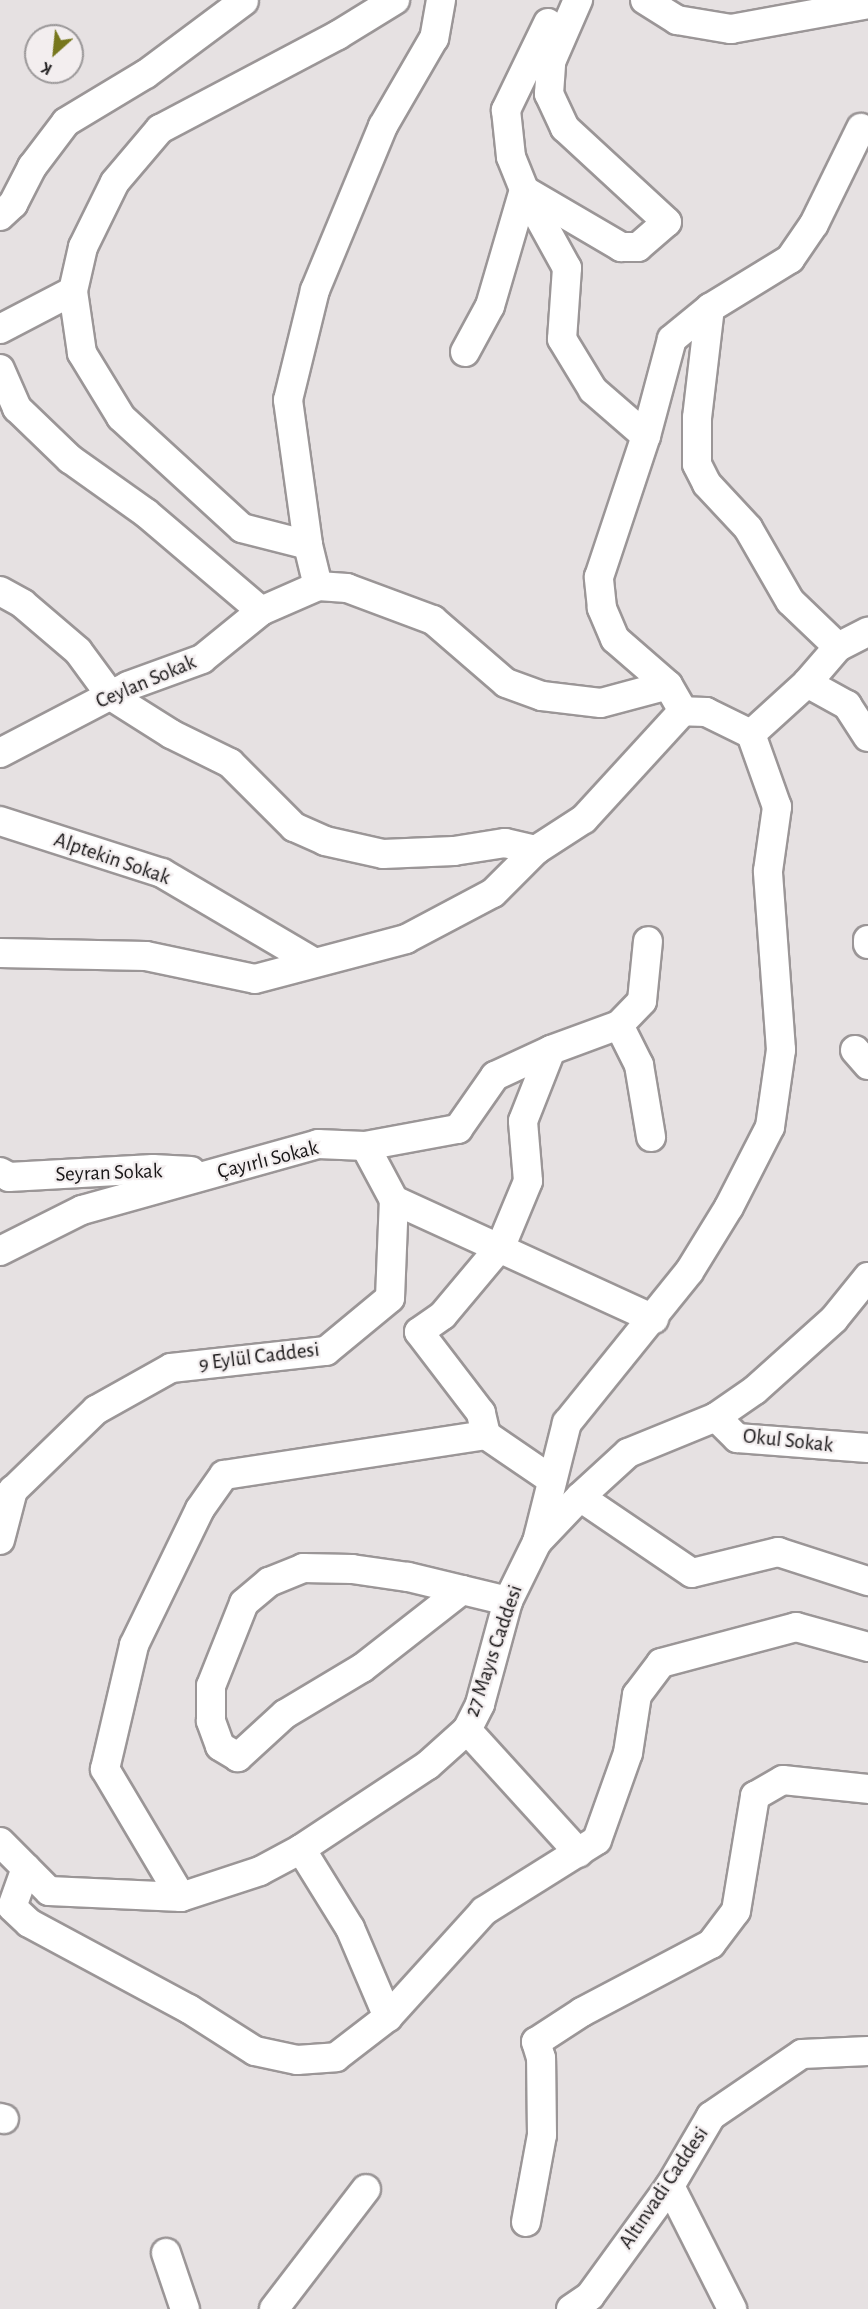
<!DOCTYPE html>
<html>
<head>
<meta charset="utf-8">
<style>
  body { margin:0 }
  #map { position:relative; width:868px; height:2309px; overflow:hidden; background:#e6e1e2; font-family:"Alegreya Sans",sans-serif }
  div>[style] { position:absolute }
  .roads { filter:drop-shadow(2px 0 #9b9697) drop-shadow(-2px 0 #9b9697) drop-shadow(0 2px #9b9697) drop-shadow(0 -2px #9b9697) }
  .minor>* { height:28px; margin:-14px; padding:0 14px; transform-origin:14px; border-radius:14px; background:#fff }
  span { translate:-50% -50%; white-space:nowrap; text-align:center; line-height:1.15; -webkit-text-stroke:4.5px #f3eeef; paint-order:stroke }
  .street-label { font-size:21px; color:#181617 }
  .north { position:absolute; left:24px; top:24px; width:60px; height:60px; box-sizing:border-box; background:#f3eeef; border:2px solid #9b9899; border-radius:50%; rotate:207deg; font-size:16px; font-weight:700; line-height:24px; text-align:center; color:#181617 }
  .north::after { content:''; display:block; margin:auto; width:21px; height:27px; background:#77771d; clip-path:polygon(50% 0,100% 100%,50% 72%,0 100%) }
</style>
</head>
<body>
<div id="map">
  <div class="roads">
    <div class="minor">
      <i style="left:441px;top:0;width:39px;rotate:100deg"></i>
      <i style="left:434px;top:38px;width:102px;rotate:120.1deg"></i>
      <i style="left:383px;top:126px;width:178px;rotate:112.5deg"></i>
      <i style="left:315px;top:290px;width:113px;rotate:103.8deg"></i>
      <i style="left:288px;top:400px;width:146px;rotate:82.1deg"></i>
      <i style="left:308px;top:545px;width:42px;rotate:76.3deg"></i>
      <i style="left:318px;top:586px;width:29px;rotate:4deg"></i>
      <i style="left:347px;top:588px;width:92px;rotate:20.4deg"></i>
      <i style="left:433px;top:620px;width:96px;rotate:40.8deg"></i>
      <i style="left:506px;top:683px;width:38px;rotate:20deg"></i>
      <i style="left:542px;top:696px;width:59px;rotate:6.8deg"></i>
      <i style="left:601px;top:703px;width:69px;rotate:-15deg"></i>
      <i style="left:645px;top:0;width:38px;rotate:32deg"></i>
      <i style="left:677px;top:20px;width:55px;rotate:9.5deg"></i>
      <i style="left:731px;top:29px;width:139px;rotate:-10.3deg"></i>
      <i style="left:548px;top:23px;width:97px;rotate:115.8deg"></i>
      <i style="left:506px;top:110px;width:47px;rotate:83.9deg"></i>
      <i style="left:511px;top:157px;width:35px;rotate:68deg"></i>
      <i style="left:524px;top:190px;width:89px;rotate:61.1deg"></i>
      <i style="left:567px;top:268px;width:71px;rotate:94deg"></i>
      <i style="left:562px;top:339px;width:60px;rotate:58.7deg"></i>
      <i style="left:593px;top:390px;width:70px;rotate:41deg"></i>
      <i style="left:0;top:216px;width:18px;rotate:-43deg"></i>
      <i style="left:13px;top:204px;width:42px;rotate:-62.8deg"></i>
      <i style="left:32px;top:167px;width:56px;rotate:-52.9deg"></i>
      <i style="left:66px;top:122px;width:93px;rotate:-31deg"></i>
      <i style="left:146px;top:74px;width:122px;rotate:-36.7deg"></i>
      <i style="left:0;top:329px;width:82px;rotate:-27.5deg"></i>
      <i style="left:465px;top:352px;width:52px;rotate:-61.5deg"></i>
      <i style="left:490px;top:306px;width:121px;rotate:-73.7deg"></i>
      <i style="left:524px;top:190px;width:113px;rotate:30.4deg"></i>
      <i style="left:621px;top:247px;width:17px"></i>
      <i style="left:638px;top:247px;width:38px;rotate:-41deg"></i>
      <i style="left:667px;top:222px;width:139px;rotate:-137.3deg"></i>
      <i style="left:565px;top:128px;width:38px;rotate:-115deg"></i>
      <i style="left:549px;top:94px;width:32px;rotate:-86deg"></i>
      <i style="left:551px;top:62px;width:68px;rotate:-66.5deg"></i>
      <i style="left:0;top:369px;width:43px;rotate:66.4deg"></i>
      <i style="left:17px;top:408px;width:74px;rotate:43.9deg"></i>
      <i style="left:70px;top:459px;width:93px;rotate:35.4deg"></i>
      <i style="left:146px;top:513px;width:151px;rotate:40.4deg"></i>
      <i style="left:308px;top:545px;width:68px;rotate:-165.6deg"></i>
      <i style="left:242px;top:528px;width:164px;rotate:-137.5deg"></i>
      <i style="left:121px;top:417px;width:75px;rotate:-121.4deg"></i>
      <i style="left:82px;top:353px;width:63px;rotate:-98.3deg"></i>
      <i style="left:73px;top:291px;width:45px;rotate:-77.2deg"></i>
      <i style="left:83px;top:247px;width:72px;rotate:-63.8deg"></i>
      <i style="left:115px;top:182px;width:70px;rotate:-49.7deg"></i>
      <i style="left:160px;top:129px;width:201px;rotate:-27.8deg"></i>
      <i style="left:338px;top:35px;width:67px;rotate:-31.6deg"></i>
      <i style="left:0;top:591px;width:26px;rotate:29deg"></i>
      <i style="left:23px;top:604px;width:72px;rotate:40.5deg"></i>
      <i style="left:78px;top:651px;width:56px;rotate:53.7deg"></i>
      <i style="left:111px;top:696px;width:71px;rotate:32.3deg"></i>
      <i style="left:171px;top:734px;width:66px;rotate:26.2deg"></i>
      <i style="left:230px;top:763px;width:91px;rotate:45deg"></i>
      <i style="left:294px;top:827px;width:34px;rotate:24deg"></i>
      <i style="left:325px;top:841px;width:59px;rotate:12.6deg"></i>
      <i style="left:383px;top:854px;width:71px;rotate:-2.4deg"></i>
      <i style="left:454px;top:851px;width:52px;rotate:-8.9deg"></i>
      <i style="left:505px;top:843px;width:32px;rotate:13deg"></i>
      <i style="left:838px;top:647px;width:66px;rotate:-136.2deg"></i>
      <i style="left:790px;top:601px;width:84px;rotate:-119.9deg"></i>
      <i style="left:748px;top:528px;width:60px;rotate:-133deg"></i>
      <i style="left:707px;top:484px;width:22px;rotate:-117deg"></i>
      <i style="left:697px;top:464px;width:46px;rotate:-90deg"></i>
      <i style="left:697px;top:418px;width:111px;rotate:-83.3deg"></i>
      <i style="left:710px;top:308px;width:94px;rotate:-31.5deg"></i>
      <i style="left:790px;top:259px;width:42px;rotate:-55.6deg"></i>
      <i style="left:814px;top:224px;width:107px;rotate:-63.9deg"></i>
      <i style="left:807px;top:683px;width:46px;rotate:28.8deg"></i>
      <i style="left:847px;top:705px;width:38px;rotate:57deg"></i>
      <i style="left:751px;top:734px;width:76px;rotate:-42.3deg"></i>
      <i style="left:807px;top:683px;width:48px;rotate:-49.3deg"></i>
      <i style="left:838px;top:647px;width:34px;rotate:-27deg"></i>
      <i style="left:0;top:753px;width:144px;rotate:-27.6deg"></i>
      <i style="left:128px;top:686px;width:79px;rotate:-20deg"></i>
      <i style="left:202px;top:659px;width:76px;rotate:-39.1deg"></i>
      <i style="left:261px;top:611px;width:62px;rotate:-23.7deg"></i>
      <i style="left:0;top:821px;width:170px;rotate:17.8deg"></i>
      <i style="left:162px;top:873px;width:175px;rotate:30.5deg"></i>
      <i style="left:868px;top:940px;width:4px;rotate:90deg"></i>
      <i style="left:0;top:953px;width:146px;rotate:1.2deg"></i>
      <i style="left:146px;top:956px;width:111px;rotate:11.9deg"></i>
      <i style="left:255px;top:979px;width:156px;rotate:-14.8deg"></i>
      <i style="left:406px;top:939px;width:98px;rotate:-27.9deg"></i>
      <i style="left:493px;top:893px;width:61px;rotate:-45deg"></i>
      <i style="left:536px;top:850px;width:57px;rotate:-32.9deg"></i>
      <i style="left:584px;top:819px;width:147px;rotate:-47.5deg"></i>
      <i style="left:619px;top:1025px;width:45px;rotate:63.4deg"></i>
      <i style="left:639px;top:1065px;width:73px;rotate:80.5deg"></i>
      <i style="left:855px;top:1050px;width:20px;rotate:49deg"></i>
      <i style="left:0;top:1172px;width:10px;rotate:29deg"></i>
      <i style="left:9px;top:1177px;width:144px;rotate:-3.2deg"></i>
      <i style="left:153px;top:1169px;width:38px;rotate:3deg"></i>
      <i style="left:394px;top:1200px;width:286px;rotate:24.6deg"></i>
      <i style="left:0;top:1251px;width:92px;rotate:-26.6deg"></i>
      <i style="left:82px;top:1210px;width:245px;rotate:-15.6deg"></i>
      <i style="left:318px;top:1144px;width:47px;rotate:2.4deg"></i>
      <i style="left:365px;top:1146px;width:95px;rotate:-10.4deg"></i>
      <i style="left:458px;top:1129px;width:65px;rotate:-55.1deg"></i>
      <i style="left:495px;top:1076px;width:62px;rotate:-24.9deg"></i>
      <i style="left:716px;top:1417px;width:30px;rotate:45deg"></i>
      <i style="left:737px;top:1438px;width:131px;rotate:4.4deg"></i>
      <i style="left:552px;top:1480px;width:80px;rotate:-145.7deg"></i>
      <i style="left:486px;top:1435px;width:23px;rotate:-103deg"></i>
      <i style="left:481px;top:1413px;width:102px;rotate:-127.4deg"></i>
      <i style="left:419px;top:1332px;width:29px;rotate:-35deg"></i>
      <i style="left:443px;top:1315px;width:90px;rotate:-50deg"></i>
      <i style="left:501px;top:1246px;width:70px;rotate:-67.4deg"></i>
      <i style="left:528px;top:1181px;width:60px;rotate:-94.8deg"></i>
      <i style="left:523px;top:1121px;width:76px;rotate:-68.5deg"></i>
      <i style="left:551px;top:1050px;width:72px;rotate:-20.2deg"></i>
      <i style="left:619px;top:1025px;width:33px;rotate:-46deg"></i>
      <i style="left:642px;top:1001px;width:60px;rotate:-84.3deg"></i>
      <i style="left:580px;top:1497px;width:135px;rotate:34.2deg"></i>
      <i style="left:692px;top:1573px;width:89px;rotate:-13.7deg"></i>
      <i style="left:778px;top:1552px;width:95px;rotate:17.9deg"></i>
      <i style="left:0;top:1503px;width:134px;rotate:-44.1deg"></i>
      <i style="left:96px;top:1410px;width:86px;rotate:-29.2deg"></i>
      <i style="left:171px;top:1368px;width:156px;rotate:-6.3deg"></i>
      <i style="left:326px;top:1351px;width:83px;rotate:-39.6deg"></i>
      <i style="left:390px;top:1298px;width:98px;rotate:-87.7deg"></i>
      <i style="left:394px;top:1200px;width:61px;rotate:-118.2deg"></i>
      <i style="left:0;top:1540px;width:52px;rotate:-75.4deg"></i>
      <i style="left:537px;top:1542px;width:123px;rotate:-75.9deg"></i>
      <i style="left:567px;top:1423px;width:194px;rotate:-51.1deg"></i>
      <i style="left:689px;top:1272px;width:76px;rotate:-58.4deg"></i>
      <i style="left:729px;top:1207px;width:90px;rotate:-62.9deg"></i>
      <i style="left:770px;top:1127px;width:78px;rotate:-81.9deg"></i>
      <i style="left:781px;top:1050px;width:179px;rotate:-94.2deg"></i>
      <i style="left:768px;top:871px;width:65px;rotate:-82deg"></i>
      <i style="left:777px;top:807px;width:77px;rotate:-109.6deg"></i>
      <i style="left:751px;top:734px;width:50px;rotate:-153.9deg"></i>
      <i style="left:706px;top:712px;width:23px;rotate:-178deg"></i>
      <i style="left:683px;top:711px;width:30px;rotate:-120deg"></i>
      <i style="left:668px;top:685px;width:70px;rotate:-139deg"></i>
      <i style="left:615px;top:639px;width:34px;rotate:-113deg"></i>
      <i style="left:602px;top:608px;width:31px;rotate:-96deg"></i>
      <i style="left:599px;top:577px;width:149px;rotate:-71.6deg"></i>
      <i style="left:646px;top:436px;width:100px;rotate:-75deg"></i>
      <i style="left:672px;top:339px;width:49px;rotate:-39.2deg"></i>
      <i style="left:462px;top:1590px;width:127px;rotate:142deg"></i>
      <i style="left:362px;top:1668px;width:90px;rotate:149.1deg"></i>
      <i style="left:285px;top:1714px;width:64px;rotate:137.5deg"></i>
      <i style="left:238px;top:1757px;width:21px;rotate:-149deg"></i>
      <i style="left:220px;top:1746px;width:27px;rotate:-110deg"></i>
      <i style="left:211px;top:1721px;width:35px;rotate:-90deg"></i>
      <i style="left:211px;top:1686px;width:89px;rotate:-68.3deg"></i>
      <i style="left:244px;top:1603px;width:33px;rotate:-40deg"></i>
      <i style="left:269px;top:1582px;width:37px;rotate:-22deg"></i>
      <i style="left:303px;top:1568px;width:49px;rotate:1.2deg"></i>
      <i style="left:352px;top:1569px;width:57px;rotate:8.1deg"></i>
      <i style="left:408px;top:1577px;width:103px;rotate:13.5deg"></i>
      <i style="left:467px;top:1730px;width:166px;rotate:47.7deg"></i>
      <i style="left:0;top:1842px;width:69px;rotate:45deg"></i>
      <i style="left:49px;top:1891px;width:132px;rotate:2.6deg"></i>
      <i style="left:181px;top:1897px;width:83px;rotate:-18.2deg"></i>
      <i style="left:260px;top:1871px;width:47px;rotate:-28.2deg"></i>
      <i style="left:301px;top:1849px;width:152px;rotate:-33.5deg"></i>
      <i style="left:428px;top:1765px;width:52px;rotate:-41.9deg"></i>
      <i style="left:467px;top:1730px;width:29px;rotate:-63deg"></i>
      <i style="left:480px;top:1704px;width:107px;rotate:-74.8deg"></i>
      <i style="left:508px;top:1601px;width:66px;rotate:-63.8deg"></i>
      <i style="left:537px;top:1542px;width:62px;rotate:-46.3deg"></i>
      <i style="left:580px;top:1497px;width:65px;rotate:-42.5deg"></i>
      <i style="left:628px;top:1453px;width:95px;rotate:-22.2deg"></i>
      <i style="left:716px;top:1417px;width:47px;rotate:-34.7deg"></i>
      <i style="left:755px;top:1390px;width:106px;rotate:-41.9deg"></i>
      <i style="left:834px;top:1319px;width:54px;rotate:-51deg"></i>
      <i style="left:301px;top:1849px;width:93px;rotate:58.2deg"></i>
      <i style="left:350px;top:1928px;width:97px;rotate:66.9deg"></i>
      <i style="left:26px;top:1868px;width:41px;rotate:109.7deg"></i>
      <i style="left:12px;top:1907px;width:23px;rotate:43deg"></i>
      <i style="left:29px;top:1923px;width:182px;rotate:28.3deg"></i>
      <i style="left:189px;top:2009px;width:78px;rotate:32.5deg"></i>
      <i style="left:255px;top:2051px;width:43px;rotate:12.1deg"></i>
      <i style="left:297px;top:2060px;width:39px;rotate:-4deg"></i>
      <i style="left:336px;top:2057px;width:66px;rotate:-37.6deg"></i>
      <i style="left:388px;top:2017px;width:143px;rotate:-47.8deg"></i>
      <i style="left:484px;top:1911px;width:133px;rotate:-32.1deg"></i>
      <i style="left:597px;top:1840px;width:92px;rotate:-70.4deg"></i>
      <i style="left:628px;top:1753px;width:59px;rotate:-81.2deg"></i>
      <i style="left:637px;top:1695px;width:40px;rotate:-53deg"></i>
      <i style="left:661px;top:1663px;width:140px;rotate:-14.9deg"></i>
      <i style="left:796px;top:1627px;width:75px;rotate:15.5deg"></i>
      <i style="left:181px;top:1897px;width:149px;rotate:-120.7deg"></i>
      <i style="left:105px;top:1769px;width:127px;rotate:-76.8deg"></i>
      <i style="left:134px;top:1645px;width:151px;rotate:-64.1deg"></i>
      <i style="left:200px;top:1509px;width:42px;rotate:-54.8deg"></i>
      <i style="left:224px;top:1475px;width:265px;rotate:-8.7deg"></i>
      <i style="left:0;top:2118px;width:4px;rotate:14deg"></i>
      <i style="left:670px;top:2186px;width:138px;rotate:63.2deg"></i>
      <i style="left:526px;top:2222px;width:88px;rotate:-79.6deg"></i>
      <i style="left:542px;top:2135px;width:77px;rotate:-90.7deg"></i>
      <i style="left:541px;top:2058px;width:17px;rotate:-107deg"></i>
      <i style="left:536px;top:2042px;width:55px;rotate:-33.1deg"></i>
      <i style="left:582px;top:2012px;width:146px;rotate:-27.8deg"></i>
      <i style="left:711px;top:1944px;width:41px;rotate:-52.9deg"></i>
      <i style="left:736px;top:1911px;width:117px;rotate:-80.6deg"></i>
      <i style="left:755px;top:1796px;width:32px;rotate:-30deg"></i>
      <i style="left:783px;top:1780px;width:85px;rotate:6deg"></i>
      <i style="left:166px;top:2253px;width:59px;rotate:71.3deg"></i>
      <i style="left:274px;top:2309px;width:151px;rotate:-52.5deg"></i>
      <i style="left:571px;top:2309px;width:23px;rotate:-34deg"></i>
      <i style="left:590px;top:2296px;width:136px;rotate:-54deg"></i>
      <i style="left:670px;top:2186px;width:81px;rotate:-59.6deg"></i>
      <i style="left:711px;top:2116px;width:110px;rotate:-34.3deg"></i>
      <i style="left:802px;top:2054px;width:66px;rotate:-2.6deg"></i>
    </div>
  </div>
  <div class="street-label">
    <span style="left:146px;top:682px;rotate:-23deg">Ceylan Sokak</span>
    <span style="left:112px;top:859px;rotate:19deg">Alptekin Sokak</span>
    <span style="left:268px;top:1160px;rotate:-14deg">Çayırlı Sokak</span>
    <span style="left:109px;top:1173px;rotate:-2deg">Seyran Sokak</span>
    <span style="left:259px;top:1357px;rotate:-7deg">9 Eylül Caddesi</span>
    <span style="left:788px;top:1441px;rotate:6deg">Okul Sokak</span>
    <span style="left:494px;top:1651px;rotate:-71deg">27 Mayıs Caddesi</span>
    <span style="left:664px;top:2188px;rotate:-56deg">Altınvadi Caddesi</span>
  </div>
  <div class="north">K</div>
</div>
</body>
</html>
